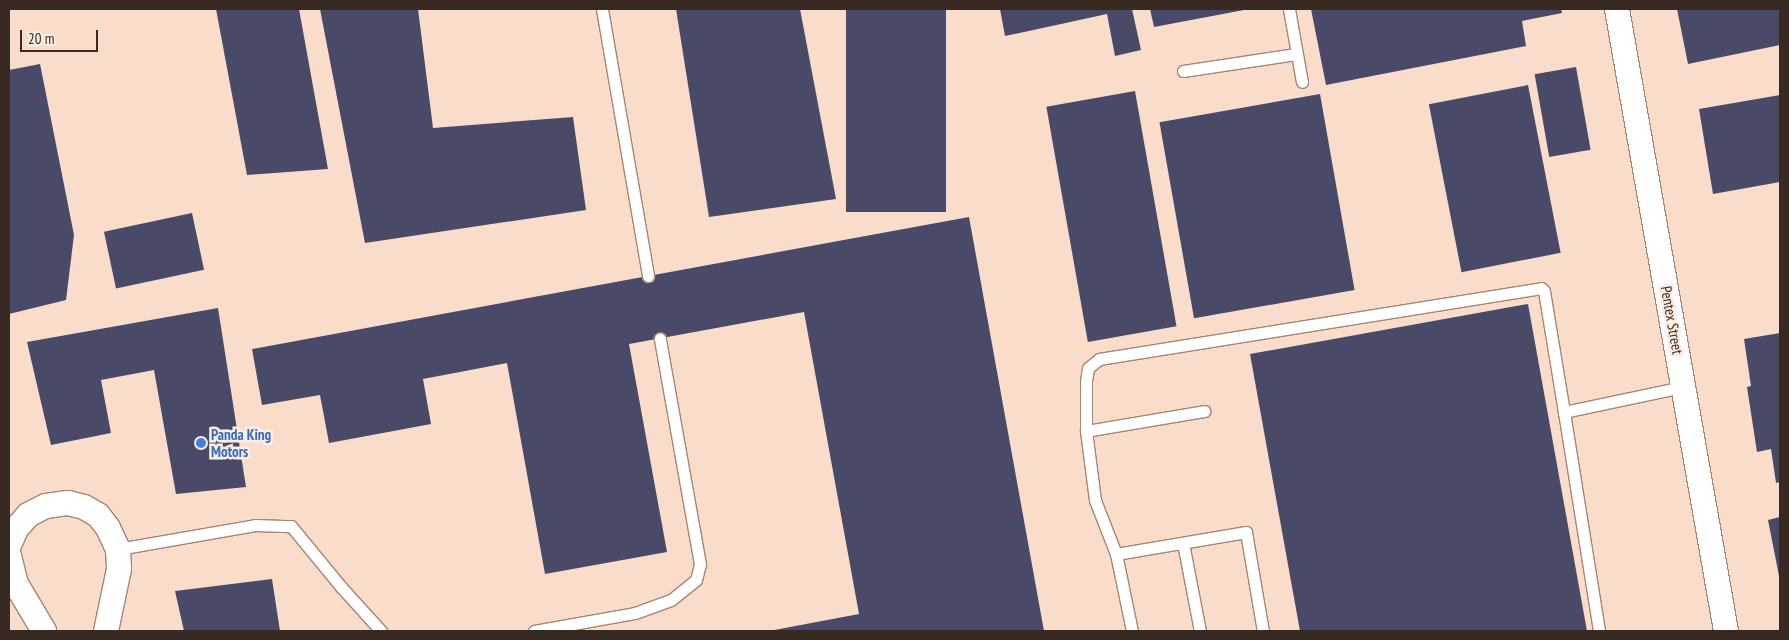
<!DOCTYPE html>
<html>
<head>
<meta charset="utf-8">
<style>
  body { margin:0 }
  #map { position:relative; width:1789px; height:640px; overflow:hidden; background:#fadccb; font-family:"PT Sans Narrow",sans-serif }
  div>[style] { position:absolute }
  .building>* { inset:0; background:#484a68; transform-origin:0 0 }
  .roads { filter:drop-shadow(1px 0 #a68471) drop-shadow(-1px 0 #a68471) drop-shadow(0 1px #a68471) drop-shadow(0 -1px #a68471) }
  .lane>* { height:11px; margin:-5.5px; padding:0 5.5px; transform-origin:5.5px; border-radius:5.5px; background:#fff }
  .street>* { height:24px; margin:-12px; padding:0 12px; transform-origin:12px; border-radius:12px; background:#fff }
  .dots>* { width:14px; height:14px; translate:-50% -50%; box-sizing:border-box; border:2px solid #fcede4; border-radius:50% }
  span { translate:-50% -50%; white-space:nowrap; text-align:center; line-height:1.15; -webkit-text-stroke:5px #fcede4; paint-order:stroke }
  .street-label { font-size:15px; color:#382a22 }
  .shop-label { font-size:15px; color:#366cbe; font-weight:700 }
  .left { translate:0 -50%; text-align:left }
  .frame { position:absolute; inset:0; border:10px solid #382a22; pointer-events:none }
  .scale { position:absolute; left:20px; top:30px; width:78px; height:22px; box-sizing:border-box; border:2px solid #382a22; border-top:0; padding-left:6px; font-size:15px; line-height:18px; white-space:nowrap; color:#382a22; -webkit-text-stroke:4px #fcede4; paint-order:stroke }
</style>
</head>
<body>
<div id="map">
  <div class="building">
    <i style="clip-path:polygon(216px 9px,299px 9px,328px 169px,247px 175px)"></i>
    <i style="clip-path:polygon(320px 9px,418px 9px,433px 128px,573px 117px,586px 210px,365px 243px)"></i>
    <i style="clip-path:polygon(676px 9px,800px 9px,836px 199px,709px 217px)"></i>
    <i style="left:846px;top:9px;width:100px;height:203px"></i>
    <i style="clip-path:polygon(1000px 9px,1132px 9px,1141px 50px,1115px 56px,1107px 14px,1005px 36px)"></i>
    <i style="clip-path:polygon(1150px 9px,1244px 9px,1244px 10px,1154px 27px)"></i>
    <i style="clip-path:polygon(1311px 9px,1561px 9px,1562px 13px,1522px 21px,1526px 46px,1326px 85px)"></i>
    <i style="clip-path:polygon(1677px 9px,1780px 9px,1780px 45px,1688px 64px)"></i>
    <i style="clip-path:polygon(40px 64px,74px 235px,66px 300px,9px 314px,9px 70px)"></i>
    <i style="left:1576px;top:67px;width:84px;height:42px;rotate:80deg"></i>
    <i style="left:1528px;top:85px;width:171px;height:101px;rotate:79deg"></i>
    <i style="left:1135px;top:91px;width:239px;height:90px;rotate:80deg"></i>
    <i style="left:1320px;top:94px;width:199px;height:163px;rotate:80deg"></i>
    <i style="clip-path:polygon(1780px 95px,1780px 182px,1713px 194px,1699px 109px)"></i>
    <i style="left:192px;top:213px;width:58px;height:90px;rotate:78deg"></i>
    <i style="clip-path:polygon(969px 217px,1044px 631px,769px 631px,859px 614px,804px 312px,629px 344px,667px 552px,545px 574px,507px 363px,423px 379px,431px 424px,329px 443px,320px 395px,262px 405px,252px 349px)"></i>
    <i style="clip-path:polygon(1528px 304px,1587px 631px,1300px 631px,1250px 354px)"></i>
    <i style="clip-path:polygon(218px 308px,246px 487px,176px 494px,154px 370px,101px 380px,111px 433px,51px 445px,27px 342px)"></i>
    <i style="clip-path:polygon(1780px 333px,1780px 482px,1776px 483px,1771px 449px,1757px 452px,1747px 387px,1751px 386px,1744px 339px)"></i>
    <i style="clip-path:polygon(1780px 517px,1780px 576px,1779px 576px,1768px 520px)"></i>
    <i style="clip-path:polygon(272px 579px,280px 631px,184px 631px,175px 591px)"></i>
  </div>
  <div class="roads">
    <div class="lane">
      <i style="left:602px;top:9px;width:271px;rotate:80.2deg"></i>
      <i style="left:1289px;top:9px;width:74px;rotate:79.9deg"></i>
      <i style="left:1183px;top:71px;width:114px;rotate:-8.6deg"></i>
      <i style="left:1564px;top:412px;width:222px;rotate:80.9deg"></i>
      <i style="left:1086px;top:431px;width:120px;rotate:-9.6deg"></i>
      <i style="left:1183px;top:543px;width:90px;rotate:79.1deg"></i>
      <i style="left:118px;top:549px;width:139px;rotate:-9.9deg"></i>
      <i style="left:255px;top:525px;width:36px;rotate:2deg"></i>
      <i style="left:291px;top:526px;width:80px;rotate:50.6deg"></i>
      <i style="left:342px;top:588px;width:58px;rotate:47.8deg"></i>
      <i style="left:1116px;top:554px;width:132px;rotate:-9.6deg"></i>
      <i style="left:1246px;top:532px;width:100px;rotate:80.3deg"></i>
      <i style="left:534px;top:631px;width:103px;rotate:-10.1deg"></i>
      <i style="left:635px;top:613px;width:38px;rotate:-20deg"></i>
      <i style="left:671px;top:600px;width:32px;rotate:-39deg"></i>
      <i style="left:696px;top:580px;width:16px;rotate:-76deg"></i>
      <i style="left:700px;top:564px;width:229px;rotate:-100.1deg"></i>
      <i style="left:1132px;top:631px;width:79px;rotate:-101.7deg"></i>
      <i style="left:1116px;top:554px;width:58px;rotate:-111.3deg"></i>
      <i style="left:1095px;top:500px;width:70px;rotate:-97.4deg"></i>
      <i style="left:1086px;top:431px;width:50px;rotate:-90deg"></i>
      <i style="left:1086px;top:381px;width:13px;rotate:-81deg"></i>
      <i style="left:1088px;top:368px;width:14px;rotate:-39deg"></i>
      <i style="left:1099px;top:359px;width:448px;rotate:-9.1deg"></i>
      <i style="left:1541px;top:288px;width:4px;rotate:45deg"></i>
      <i style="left:1544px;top:291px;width:123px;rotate:80.6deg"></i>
      <i style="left:1564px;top:412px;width:122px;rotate:-11.9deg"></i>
    </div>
    <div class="street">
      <i style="left:1617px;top:9px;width:631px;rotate:80.06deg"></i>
      <i style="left:9px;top:545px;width:17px;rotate:-66deg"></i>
      <i style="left:16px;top:529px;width:18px;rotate:-49deg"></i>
      <i style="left:28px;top:515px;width:20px;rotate:-27deg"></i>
      <i style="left:46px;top:506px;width:22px;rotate:-8deg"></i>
      <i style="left:68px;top:503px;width:16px;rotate:14deg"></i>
      <i style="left:84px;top:507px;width:16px;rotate:30deg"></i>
      <i style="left:98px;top:515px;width:16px;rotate:52deg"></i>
      <i style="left:108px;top:528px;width:23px;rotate:65deg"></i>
      <i style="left:118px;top:549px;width:20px;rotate:87deg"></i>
      <i style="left:119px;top:569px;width:63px;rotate:101.8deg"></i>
      <i style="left:9px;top:556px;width:29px;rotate:76deg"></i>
      <i style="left:16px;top:584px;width:55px;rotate:59.2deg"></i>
    </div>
  </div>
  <div class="dots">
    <i style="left:201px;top:443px;background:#3f7fe0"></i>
  </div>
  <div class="street-label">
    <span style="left:1672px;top:320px;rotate:80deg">Pentex Street</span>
  </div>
  <div class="shop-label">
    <span class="left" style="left:211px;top:443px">Panda King<br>Motors</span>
  </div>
  <div class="frame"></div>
  <div class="scale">20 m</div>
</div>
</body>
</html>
